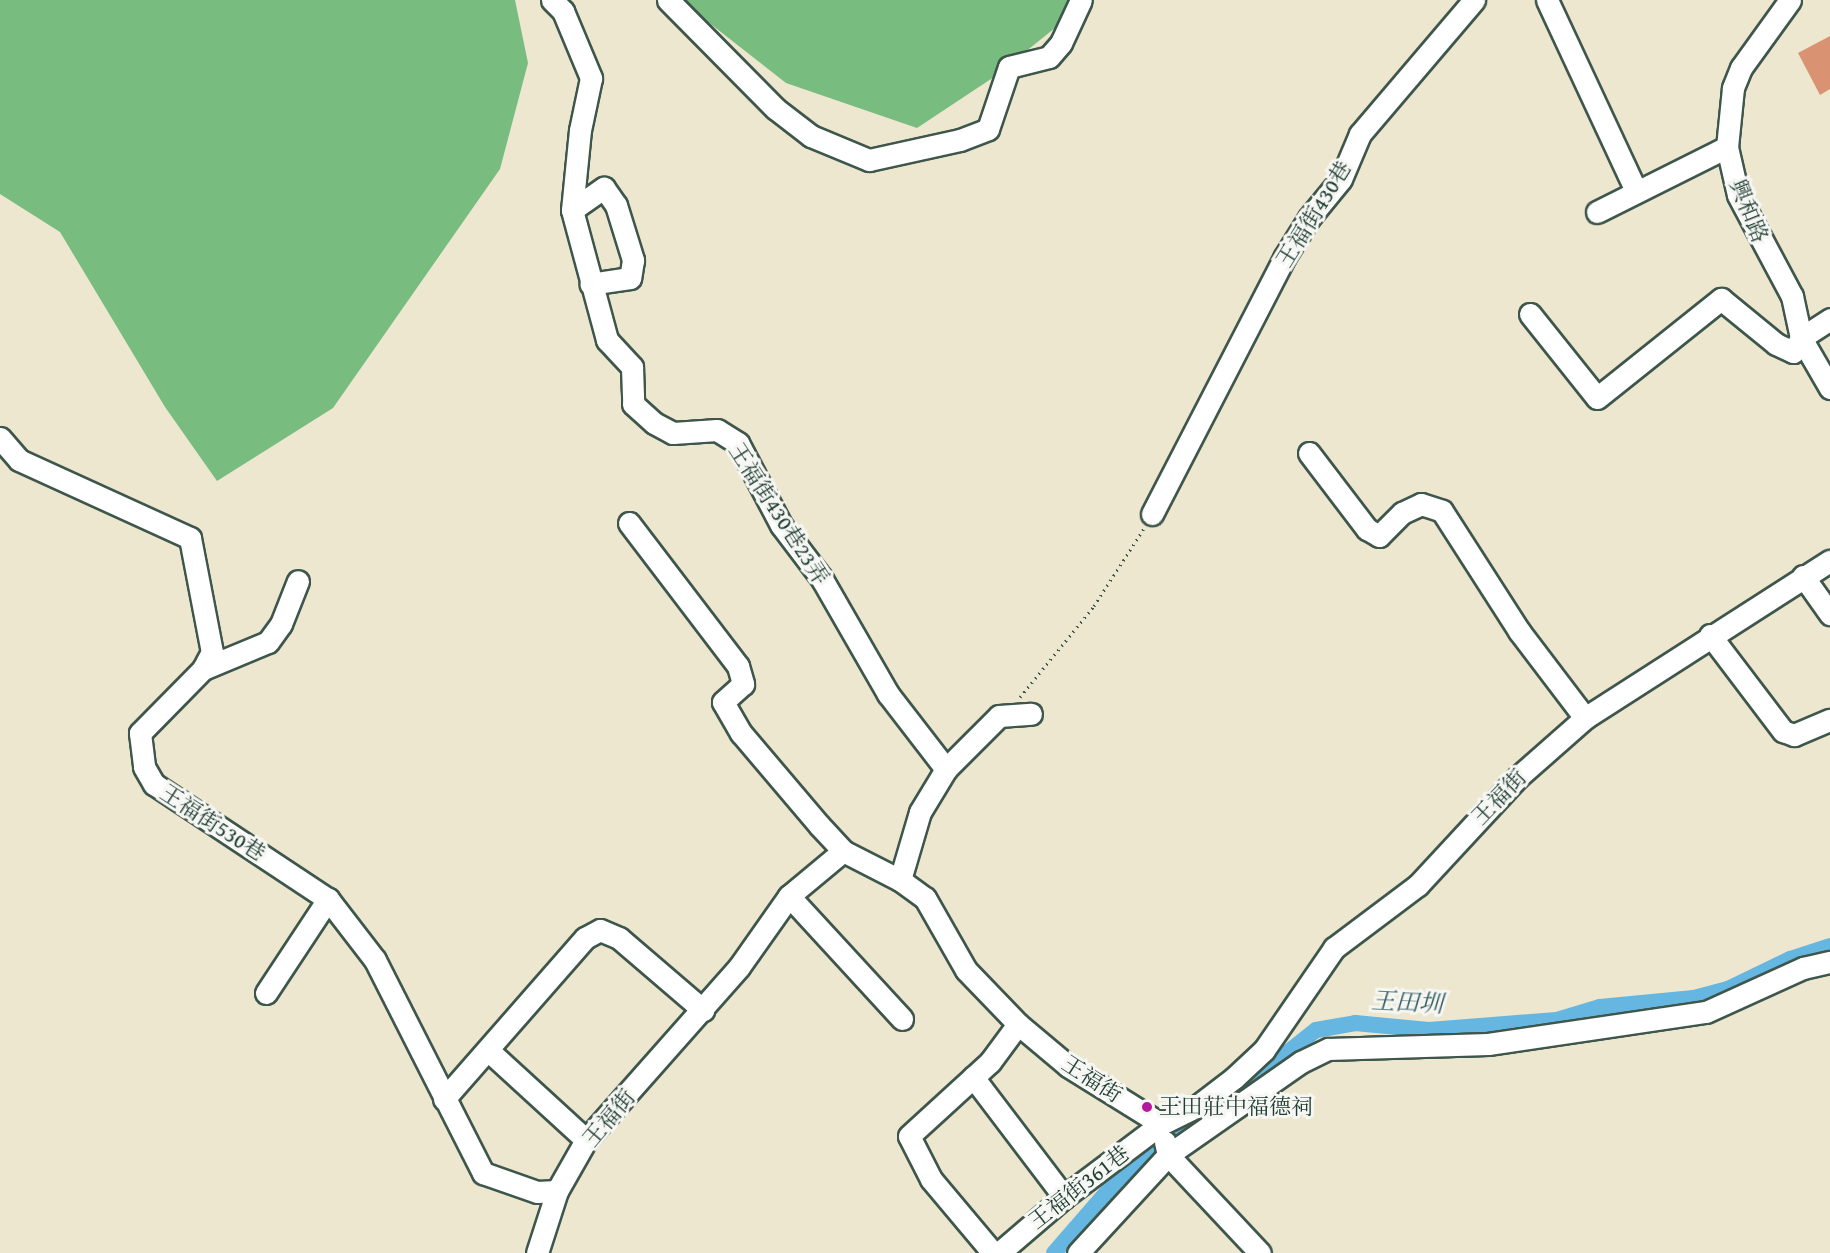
<!DOCTYPE html>
<html>
<head>
<meta charset="utf-8">
<style>
  body { margin:0 }
  #map { position:relative; width:1830px; height:1253px; overflow:hidden; background:#ede7cf; font-family:"Gentium Book Plus","Noto Serif TC",serif }
  div>[style] { position:absolute }
  .forest>* { inset:0; background:#78bc80 }
  .canal>* { height:16px; margin:-8px; padding:0 8px; transform-origin:8px; border-radius:8px; background:#65b6e0 }
  .building>* { inset:0; background:#d99373 }
  .path>* { height:3px; margin-top:-1.5px; transform-origin:0; background:repeating-linear-gradient(90deg,#3e564b 0 1.5px,transparent 0 6px) }
  .roads { filter:drop-shadow(2px 0 #3e564b) drop-shadow(-2px 0 #3e564b) drop-shadow(0 2px #3e564b) drop-shadow(0 -2px #3e564b) }
  .minor>* { height:21px; margin:-10.5px; padding:0 10.5px; transform-origin:10.5px; border-radius:10.5px; background:#fff }
  .dots>* { width:16px; height:16px; translate:-50% -50%; box-sizing:border-box; border:3px solid #f6f6f2; border-radius:50% }
  span { translate:-50% -50%; white-space:nowrap; text-align:center; line-height:1.15; -webkit-text-stroke:6px #f6f6f2; paint-order:stroke }
  .street-label { font-size:22px; color:#1f3d34 }
  .poi-label { font-size:22px; color:#1f3d34 }
  .left { translate:0 -50%; text-align:left }
  .water-label { font-size:24px; color:#305b5f; font-style:italic }
</style>
</head>
<body>
<div id="map">
  <div class="forest">
    <i style="clip-path:polygon(0 0,515px 0,528px 63px,500px 169px,333px 408px,217px 481px,165px 407px,60px 232px,0 194px)"></i>
    <i style="clip-path:polygon(680px 0,1079px 0,1075px 12px,994px 77px,917px 128px,786px 83px)"></i>
  </div>
  <div class="canal">
    <i style="left:1054px;top:1253px;width:101px;rotate:-49deg"></i>
    <i style="left:1120px;top:1177px;width:139px;rotate:-35.6deg"></i>
    <i style="left:1233px;top:1096px;width:106px;rotate:-38.5deg"></i>
    <i style="left:1316px;top:1030px;width:40px;rotate:-10deg"></i>
    <i style="left:1355px;top:1023px;width:74px;rotate:5.4deg"></i>
    <i style="left:1429px;top:1030px;width:128px;rotate:-4.5deg"></i>
    <i style="left:1557px;top:1020px;width:45px;rotate:-16.8deg"></i>
    <i style="left:1600px;top:1007px;width:94px;rotate:-5.5deg"></i>
    <i style="left:1694px;top:998px;width:35px;rotate:-15deg"></i>
    <i style="left:1728px;top:989px;width:69px;rotate:-25.8deg"></i>
    <i style="left:1790px;top:959px;width:42px;rotate:-18deg"></i>
  </div>
  <div class="building">
    <i style="clip-path:polygon(1830px 36px,1830px 89px,1820px 95px,1798px 53px)"></i>
  </div>
  <div class="path">
    <i style="left:1020px;top:697px;width:117px;rotate:-50.9deg"></i>
    <i style="left:1094px;top:606px;width:93px;rotate:-57.3deg"></i>
  </div>
  <div class="roads">
    <div class="minor">
      <i style="left:552px;top:0;width:16px;rotate:45deg"></i>
      <i style="left:563px;top:11px;width:73px;rotate:67.3deg"></i>
      <i style="left:591px;top:78px;width:53px;rotate:101.9deg"></i>
      <i style="left:580px;top:130px;width:80px;rotate:95.7deg"></i>
      <i style="left:572px;top:210px;width:135px;rotate:74.9deg"></i>
      <i style="left:607px;top:340px;width:37px;rotate:47deg"></i>
      <i style="left:632px;top:367px;width:37px;rotate:88deg"></i>
      <i style="left:633px;top:404px;width:28px;rotate:42deg"></i>
      <i style="left:654px;top:423px;width:21px;rotate:28deg"></i>
      <i style="left:673px;top:433px;width:44px;rotate:-3.9deg"></i>
      <i style="left:717px;top:430px;width:25px;rotate:32deg"></i>
      <i style="left:738px;top:443px;width:93px;rotate:62.3deg"></i>
      <i style="left:781px;top:525px;width:68px;rotate:52.8deg"></i>
      <i style="left:822px;top:579px;width:133px;rotate:60.1deg"></i>
      <i style="left:888px;top:694px;width:95px;rotate:52.3deg"></i>
      <i style="left:668px;top:0;width:153px;rotate:45.3deg"></i>
      <i style="left:776px;top:109px;width:44px;rotate:37.6deg"></i>
      <i style="left:811px;top:136px;width:63px;rotate:22.5deg"></i>
      <i style="left:869px;top:160px;width:93px;rotate:-12.4deg"></i>
      <i style="left:960px;top:140px;width:30px;rotate:-21deg"></i>
      <i style="left:988px;top:129px;width:65px;rotate:-71.3deg"></i>
      <i style="left:1009px;top:67px;width:41px;rotate:-14deg"></i>
      <i style="left:1049px;top:57px;width:18px;rotate:-49deg"></i>
      <i style="left:1061px;top:43px;width:47px;rotate:-65.1deg"></i>
      <i style="left:1547px;top:0;width:211px;rotate:65deg"></i>
      <i style="left:1790px;top:0;width:84px;rotate:125.8deg"></i>
      <i style="left:1741px;top:68px;width:22px;rotate:112deg"></i>
      <i style="left:1733px;top:88px;width:59px;rotate:95.8deg"></i>
      <i style="left:1727px;top:147px;width:49px;rotate:77.1deg"></i>
      <i style="left:1738px;top:195px;width:115px;rotate:61.9deg"></i>
      <i style="left:1792px;top:296px;width:43px;rotate:77.9deg"></i>
      <i style="left:1801px;top:338px;width:58px;rotate:59.9deg"></i>
      <i style="left:572px;top:210px;width:39px;rotate:-35deg"></i>
      <i style="left:604px;top:188px;width:21px;rotate:55deg"></i>
      <i style="left:616px;top:205px;width:58px;rotate:72.8deg"></i>
      <i style="left:633px;top:260px;width:18px;rotate:99deg"></i>
      <i style="left:630px;top:278px;width:40px;rotate:171.5deg"></i>
      <i style="left:1597px;top:212px;width:145px;rotate:-26.6deg"></i>
      <i style="left:1530px;top:314px;width:107px;rotate:51.4deg"></i>
      <i style="left:1597px;top:398px;width:159px;rotate:-38.6deg"></i>
      <i style="left:1721px;top:299px;width:71px;rotate:39.3deg"></i>
      <i style="left:1776px;top:344px;width:19px;rotate:25deg"></i>
      <i style="left:1793px;top:352px;width:16px;rotate:-60deg"></i>
      <i style="left:1801px;top:338px;width:35px;rotate:-33deg"></i>
      <i style="left:0;top:438px;width:29px;rotate:49deg"></i>
      <i style="left:19px;top:460px;width:188px;rotate:24.5deg"></i>
      <i style="left:190px;top:538px;width:116px;rotate:79.1deg"></i>
      <i style="left:212px;top:652px;width:19px;rotate:118deg"></i>
      <i style="left:203px;top:669px;width:90px;rotate:134.5deg"></i>
      <i style="left:140px;top:733px;width:34px;rotate:83deg"></i>
      <i style="left:144px;top:767px;width:20px;rotate:60deg"></i>
      <i style="left:154px;top:784px;width:209px;rotate:33.5deg"></i>
      <i style="left:328px;top:899px;width:77px;rotate:52.4deg"></i>
      <i style="left:375px;top:960px;width:239px;rotate:63.1deg"></i>
      <i style="left:483px;top:1173px;width:57px;rotate:19.4deg"></i>
      <i style="left:537px;top:1192px;width:20px;rotate:-3deg"></i>
      <i style="left:1309px;top:453px;width:96px;rotate:52.7deg"></i>
      <i style="left:1367px;top:529px;width:14px;rotate:30deg"></i>
      <i style="left:1379px;top:536px;width:33px;rotate:-45deg"></i>
      <i style="left:1402px;top:513px;width:21px;rotate:-25deg"></i>
      <i style="left:1421px;top:504px;width:22px;rotate:18deg"></i>
      <i style="left:1442px;top:511px;width:143px;rotate:57.3deg"></i>
      <i style="left:1519px;top:631px;width:109px;rotate:52.8deg"></i>
      <i style="left:1152px;top:514px;width:288px;rotate:-62.7deg"></i>
      <i style="left:1284px;top:258px;width:47px;rotate:-58deg"></i>
      <i style="left:1309px;top:218px;width:50px;rotate:-50.6deg"></i>
      <i style="left:1341px;top:179px;width:49px;rotate:-67.1deg"></i>
      <i style="left:1360px;top:134px;width:176px;rotate:-49.6deg"></i>
      <i style="left:629px;top:523px;width:180px;rotate:52.7deg"></i>
      <i style="left:738px;top:666px;width:19px;rotate:74deg"></i>
      <i style="left:743px;top:684px;width:27px;rotate:138deg"></i>
      <i style="left:723px;top:702px;width:36px;rotate:60deg"></i>
      <i style="left:741px;top:733px;width:121px;rotate:49.7deg"></i>
      <i style="left:819px;top:825px;width:35px;rotate:47deg"></i>
      <i style="left:843px;top:851px;width:64px;rotate:27deg"></i>
      <i style="left:900px;top:880px;width:31px;rotate:36deg"></i>
      <i style="left:925px;top:898px;width:83px;rotate:60.3deg"></i>
      <i style="left:966px;top:970px;width:75px;rotate:46.1deg"></i>
      <i style="left:1018px;top:1024px;width:65px;rotate:40deg"></i>
      <i style="left:1068px;top:1066px;width:110px;rotate:31.9deg"></i>
      <i style="left:1803px;top:576px;width:47px;rotate:54.6deg"></i>
      <i style="left:1710px;top:635px;width:121px;rotate:52.8deg"></i>
      <i style="left:1783px;top:731px;width:12px;rotate:20deg"></i>
      <i style="left:1794px;top:735px;width:39px;rotate:-23deg"></i>
      <i style="left:203px;top:669px;width:70px;rotate:-22.6deg"></i>
      <i style="left:268px;top:642px;width:22px;rotate:-54deg"></i>
      <i style="left:281px;top:624px;width:46px;rotate:-68.4deg"></i>
      <i style="left:900px;top:880px;width:71px;rotate:-73.6deg"></i>
      <i style="left:920px;top:812px;width:50px;rotate:-58.8deg"></i>
      <i style="left:946px;top:769px;width:75px;rotate:-45deg"></i>
      <i style="left:999px;top:716px;width:32px;rotate:-4deg"></i>
      <i style="left:789px;top:896px;width:167px;rotate:47.4deg"></i>
      <i style="left:266px;top:993px;width:113px;rotate:-56.6deg"></i>
      <i style="left:490px;top:1052px;width:130px;rotate:42.5deg"></i>
      <i style="left:973px;top:1077px;width:151px;rotate:52.8deg"></i>
      <i style="left:444px;top:1099px;width:214px;rotate:-48.8deg"></i>
      <i style="left:585px;top:938px;width:17px;rotate:-28deg"></i>
      <i style="left:600px;top:930px;width:21px;rotate:23deg"></i>
      <i style="left:619px;top:938px;width:111px;rotate:40.6deg"></i>
      <i style="left:1165px;top:1142px;width:13px;rotate:77deg"></i>
      <i style="left:1168px;top:1155px;width:134px;rotate:46.8deg"></i>
      <i style="left:537px;top:1253px;width:65px;rotate:-72.1deg"></i>
      <i style="left:557px;top:1191px;width:59px;rotate:-60.4deg"></i>
      <i style="left:586px;top:1140px;width:231px;rotate:-48.5deg"></i>
      <i style="left:739px;top:967px;width:87px;rotate:-54.8deg"></i>
      <i style="left:789px;top:896px;width:70px;rotate:-39.8deg"></i>
      <i style="left:993px;top:1253px;width:97px;rotate:-130deg"></i>
      <i style="left:931px;top:1179px;width:48px;rotate:-117.1deg"></i>
      <i style="left:909px;top:1136px;width:110px;rotate:-42.4deg"></i>
      <i style="left:990px;top:1062px;width:47px;rotate:-53.6deg"></i>
      <i style="left:999px;top:1253px;width:86px;rotate:-40.7deg"></i>
      <i style="left:1064px;top:1197px;width:121px;rotate:-37deg"></i>
      <i style="left:1161px;top:1124px;width:39px;rotate:-26deg"></i>
      <i style="left:1196px;top:1107px;width:48px;rotate:-37.3deg"></i>
      <i style="left:1234px;top:1078px;width:41px;rotate:-43deg"></i>
      <i style="left:1264px;top:1050px;width:124px;rotate:-55.5deg"></i>
      <i style="left:1334px;top:948px;width:105px;rotate:-36.9deg"></i>
      <i style="left:1418px;top:885px;width:146px;rotate:-47.2deg"></i>
      <i style="left:1517px;top:778px;width:91px;rotate:-41.4deg"></i>
      <i style="left:1585px;top:718px;width:291px;rotate:-32.7deg"></i>
      <i style="left:1078px;top:1253px;width:133px;rotate:-47.4deg"></i>
      <i style="left:1168px;top:1155px;width:162px;rotate:-35deg"></i>
      <i style="left:1301px;top:1062px;width:30px;rotate:-26deg"></i>
      <i style="left:1328px;top:1049px;width:160px;rotate:-1.8deg"></i>
      <i style="left:1488px;top:1044px;width:220px;rotate:-8.4deg"></i>
      <i style="left:1706px;top:1012px;width:107px;rotate:-24.4deg"></i>
      <i style="left:1803px;top:968px;width:28px;rotate:-13deg"></i>
    </div>
  </div>
  <div class="dots">
    <i style="left:1147px;top:1107px;background:#b5179e"></i>
  </div>
  <div class="street-label">
    <span style="left:1749px;top:211px;rotate:68deg">興和路</span>
    <span style="left:1314px;top:214px;rotate:-58deg">王福街430巷</span>
    <span style="left:779px;top:514px;rotate:57deg">王福街430巷23弄</span>
    <span style="left:1499px;top:797px;rotate:-46deg">王福街</span>
    <span style="left:213px;top:823px;rotate:33deg">王福街530巷</span>
    <span style="left:1092px;top:1079px;rotate:33deg">王福街</span>
    <span style="left:609px;top:1118px;rotate:-50deg">王福街</span>
    <span style="left:1079px;top:1187px;rotate:-38deg">王福街361巷</span>
  </div>
  <div class="poi-label">
    <span class="left" style="left:1159px;top:1107px">王田莊中福德祠</span>
  </div>
  <div class="water-label">
    <span style="left:1407px;top:1002px;rotate:3deg">王田圳</span>
  </div>
</div>
</body>
</html>
